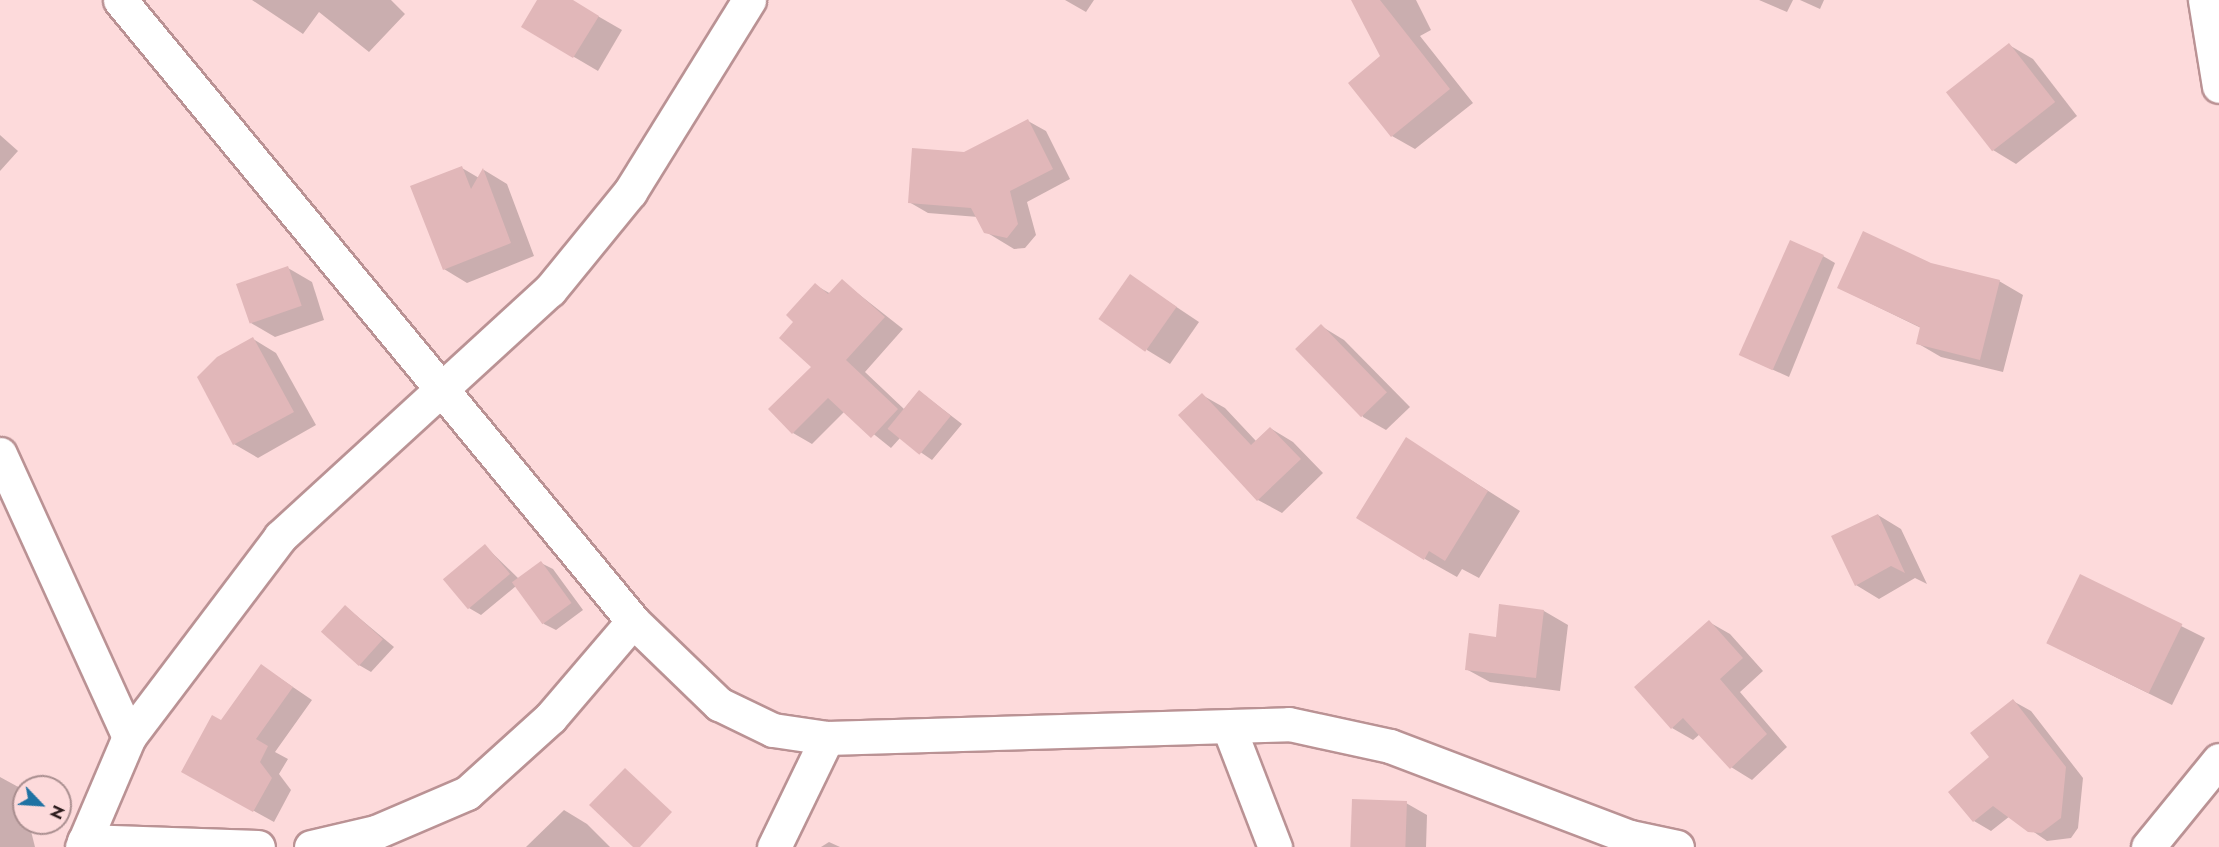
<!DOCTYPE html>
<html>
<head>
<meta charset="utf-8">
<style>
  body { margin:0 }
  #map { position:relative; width:2219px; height:847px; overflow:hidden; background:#fddadb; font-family:Jost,sans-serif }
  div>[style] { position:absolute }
  .shadow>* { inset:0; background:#0003 }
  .building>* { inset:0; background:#e1b7b9; transform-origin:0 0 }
  .roads { filter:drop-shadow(2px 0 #ba9294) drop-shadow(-2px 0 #ba9294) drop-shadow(0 2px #ba9294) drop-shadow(0 -2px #ba9294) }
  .minor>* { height:33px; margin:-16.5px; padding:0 16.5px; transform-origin:16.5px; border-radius:16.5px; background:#fff }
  span { translate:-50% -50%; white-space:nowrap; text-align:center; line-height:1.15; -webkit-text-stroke:6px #fddadb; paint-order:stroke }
  .north { position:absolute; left:12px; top:775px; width:60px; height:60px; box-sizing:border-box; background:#fddadb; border:2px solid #a98e8f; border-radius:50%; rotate:115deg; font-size:16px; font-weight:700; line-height:24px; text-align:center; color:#2c1c1d }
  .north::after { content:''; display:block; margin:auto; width:21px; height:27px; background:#1f72a3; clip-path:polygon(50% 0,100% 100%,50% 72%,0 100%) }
</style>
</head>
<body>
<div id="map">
  <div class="shadow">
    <i style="clip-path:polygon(252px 0,391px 0,405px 14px,369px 52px,319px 12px,303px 34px)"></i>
    <i style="clip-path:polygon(539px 0,570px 0,622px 30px,598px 71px,523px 27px)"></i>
    <i style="clip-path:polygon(1065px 0,1094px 0,1086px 12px)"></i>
    <i style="clip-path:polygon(1353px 0,1416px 0,1431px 30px,1420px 36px,1473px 103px,1415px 149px,1392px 136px,1382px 57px)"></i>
    <i style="clip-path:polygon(1759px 0,1793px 0,1787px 12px)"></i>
    <i style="clip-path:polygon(1800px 0,1824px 0,1820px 9px)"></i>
    <i style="clip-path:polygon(2009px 45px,2033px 59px,2077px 116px,2016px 164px,1993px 150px)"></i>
    <i style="clip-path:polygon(1028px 121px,1046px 131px,1070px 179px,1027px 202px,1036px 235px,1025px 248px,1014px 249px,986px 232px,978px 217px,928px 213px,909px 202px,964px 153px)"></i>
    <i style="clip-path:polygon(0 135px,18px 151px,0 171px)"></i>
    <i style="clip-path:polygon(462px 168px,479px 178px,484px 170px,507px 184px,534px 256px,467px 283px,444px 269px)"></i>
    <i style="clip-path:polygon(1823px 256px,1835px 263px,1789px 377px,1745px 357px)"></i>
    <i style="clip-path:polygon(1931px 265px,1999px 281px,2023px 295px,2003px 372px,1941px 357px,1917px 343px,1921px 328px,1839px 288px)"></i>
    <i style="clip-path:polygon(288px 268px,312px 282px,324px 320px,275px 337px,251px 323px)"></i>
    <i style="clip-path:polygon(1130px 276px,1199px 322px,1170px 364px,1147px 350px)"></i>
    <i style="clip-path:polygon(842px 281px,903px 329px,865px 372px,904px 409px,919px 391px,962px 424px,932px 460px,900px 438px,891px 448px,845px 411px,812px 444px,793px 433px,813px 367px,795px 322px,815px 285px,831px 294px)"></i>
    <i style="clip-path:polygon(1321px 326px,1344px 340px,1410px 407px,1386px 430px,1363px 417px)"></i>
    <i style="clip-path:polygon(253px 339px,276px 353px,316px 425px,258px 458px,234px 444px)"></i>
    <i style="clip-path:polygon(1202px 395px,1225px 408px,1256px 441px,1270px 428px,1293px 442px,1323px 473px,1282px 513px,1258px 500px)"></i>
    <i style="clip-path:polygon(1406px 439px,1520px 511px,1479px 578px,1462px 569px,1457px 577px,1425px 559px)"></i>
    <i style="clip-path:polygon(1878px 515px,1901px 529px,1927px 584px,1915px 578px,1879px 599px,1856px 585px)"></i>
    <i style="clip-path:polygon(485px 546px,519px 579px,541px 563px,553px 569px,583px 610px,556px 630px,544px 624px,516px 586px,481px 615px,469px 608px)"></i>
    <i style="clip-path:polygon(2081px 576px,2205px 638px,2172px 705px,2071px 655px)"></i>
    <i style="clip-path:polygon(1501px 606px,1544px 611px,1568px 625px,1560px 691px,1490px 682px,1466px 669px,1497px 638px)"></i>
    <i style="clip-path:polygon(346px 607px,394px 647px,371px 672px,359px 665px)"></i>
    <i style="clip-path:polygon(1709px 622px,1730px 634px,1763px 671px,1740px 692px,1787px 747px,1752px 780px,1731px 767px,1700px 734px,1693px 740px,1672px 728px)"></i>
    <i style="clip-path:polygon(262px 666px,312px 700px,275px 752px,288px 759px,279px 774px,291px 790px,274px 822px,203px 783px,221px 722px)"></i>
    <i style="clip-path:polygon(2013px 701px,2031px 711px,2083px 778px,2078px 828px,2071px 838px,2047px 841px,2010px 816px,1991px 831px,1974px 821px)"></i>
    <i style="clip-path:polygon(0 777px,22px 789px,24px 823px,29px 823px,35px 847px,0 847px)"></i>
    <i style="clip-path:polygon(1406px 803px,1427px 815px,1426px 847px,1352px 847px)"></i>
    <i style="clip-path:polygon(564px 810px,587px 824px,610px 847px,526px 847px)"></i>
    <i style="clip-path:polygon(829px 842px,840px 847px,821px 847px)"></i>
  </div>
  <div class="building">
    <i style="clip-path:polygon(537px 0,573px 0,599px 16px,573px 58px,521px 27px)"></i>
    <i style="clip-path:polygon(1351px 0,1380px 0,1450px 89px,1391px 137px,1348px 83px,1380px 56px)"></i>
    <i style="left:2009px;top:43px;width:75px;height:80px;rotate:52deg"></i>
    <i style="clip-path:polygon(1028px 119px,1053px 169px,1010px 191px,1018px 224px,1007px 238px,984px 233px,971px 208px,908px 203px,912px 148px,964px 152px)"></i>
    <i style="clip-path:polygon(462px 166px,471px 189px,483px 168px,511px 243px,443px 270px,410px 186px)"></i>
    <i style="clip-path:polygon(1863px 231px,1931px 263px,2000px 280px,1980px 360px,1916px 344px,1920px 327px,1837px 288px)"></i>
    <i style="left:1790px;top:240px;width:37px;height:126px;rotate:24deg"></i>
    <i style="left:288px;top:266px;width:42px;height:55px;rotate:71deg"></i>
    <i style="left:1130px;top:274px;width:57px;height:55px;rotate:35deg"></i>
    <i style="clip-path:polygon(842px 279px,885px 317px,846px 360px,898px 409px,871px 438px,828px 398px,792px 434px,768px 409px,811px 367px,779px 338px,793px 322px,786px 315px,815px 283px,828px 294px)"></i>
    <i style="left:1321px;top:324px;width:95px;height:36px;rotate:46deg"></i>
    <i style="clip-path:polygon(253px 337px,294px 412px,233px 445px,197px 377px,217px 357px)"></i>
    <i style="left:919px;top:390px;width:41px;height:50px;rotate:39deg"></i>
    <i style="clip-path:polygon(1202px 393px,1251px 445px,1270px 427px,1301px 459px,1257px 501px,1178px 415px)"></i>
    <i style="clip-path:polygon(1406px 437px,1488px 491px,1445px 561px,1429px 551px,1424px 560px,1356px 518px)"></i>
    <i style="clip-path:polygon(1878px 514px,1905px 573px,1891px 566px,1855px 586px,1831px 536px)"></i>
    <i style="left:485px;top:544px;width:39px;height:55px;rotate:50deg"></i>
    <i style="left:541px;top:561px;width:52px;height:36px;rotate:54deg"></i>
    <i style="left:2080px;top:574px;width:114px;height:77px;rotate:26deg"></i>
    <i style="clip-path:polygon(1499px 604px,1544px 610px,1536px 678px,1465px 670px,1469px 633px,1496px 637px)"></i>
    <i style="left:345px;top:605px;width:51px;height:36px;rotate:42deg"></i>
    <i style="clip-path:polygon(1709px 620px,1743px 658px,1720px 679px,1767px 734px,1730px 769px,1683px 718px,1671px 729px,1634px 687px)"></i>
    <i style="clip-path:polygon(261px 664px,293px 687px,256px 739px,268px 746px,260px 762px,272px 778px,253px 812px,181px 772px,212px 715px,221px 720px)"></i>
    <i style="clip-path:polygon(2013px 699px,2066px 767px,2061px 818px,2041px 833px,2028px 832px,1993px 806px,1973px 822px,1948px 792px,1989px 757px,1970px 733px)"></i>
    <i style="clip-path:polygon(625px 768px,672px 812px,640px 847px,633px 847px,589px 805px)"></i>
    <i style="left:1352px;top:799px;width:55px;height:48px;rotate:2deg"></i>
  </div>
  <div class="roads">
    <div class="minor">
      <i style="left:120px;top:0;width:805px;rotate:50.44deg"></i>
      <i style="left:633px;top:621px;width:120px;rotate:44deg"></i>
      <i style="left:719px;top:704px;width:60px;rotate:25.7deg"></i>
      <i style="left:773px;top:730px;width:55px;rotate:8.4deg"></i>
      <i style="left:827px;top:738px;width:462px;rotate:-1.7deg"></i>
      <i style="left:1289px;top:724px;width:103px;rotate:12.3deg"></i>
      <i style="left:1390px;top:746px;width:257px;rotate:20.8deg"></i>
      <i style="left:1630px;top:837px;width:48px;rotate:12deg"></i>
      <i style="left:2205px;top:0;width:87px;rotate:80.8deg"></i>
      <i style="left:0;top:454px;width:311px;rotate:65.5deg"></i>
      <i style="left:1229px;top:728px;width:128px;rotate:68.9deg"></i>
      <i style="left:84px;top:841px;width:174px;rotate:2deg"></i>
      <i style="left:82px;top:847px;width:120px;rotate:-66.9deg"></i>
      <i style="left:129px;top:737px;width:251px;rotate:-52.9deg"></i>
      <i style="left:280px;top:537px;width:366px;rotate:-42.5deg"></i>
      <i style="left:550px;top:290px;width:127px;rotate:-50.8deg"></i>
      <i style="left:630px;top:192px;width:226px;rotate:-58.2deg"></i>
      <i style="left:311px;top:847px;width:67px;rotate:-13deg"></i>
      <i style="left:376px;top:832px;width:99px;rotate:-23.2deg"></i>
      <i style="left:467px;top:793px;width:113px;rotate:-42.1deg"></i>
      <i style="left:551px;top:717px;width:126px;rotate:-49.5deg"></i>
      <i style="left:774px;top:847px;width:121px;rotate:-64.1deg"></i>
      <i style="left:2148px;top:847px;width:112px;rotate:-50.8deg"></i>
    </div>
  </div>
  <div class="north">N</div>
</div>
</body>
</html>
